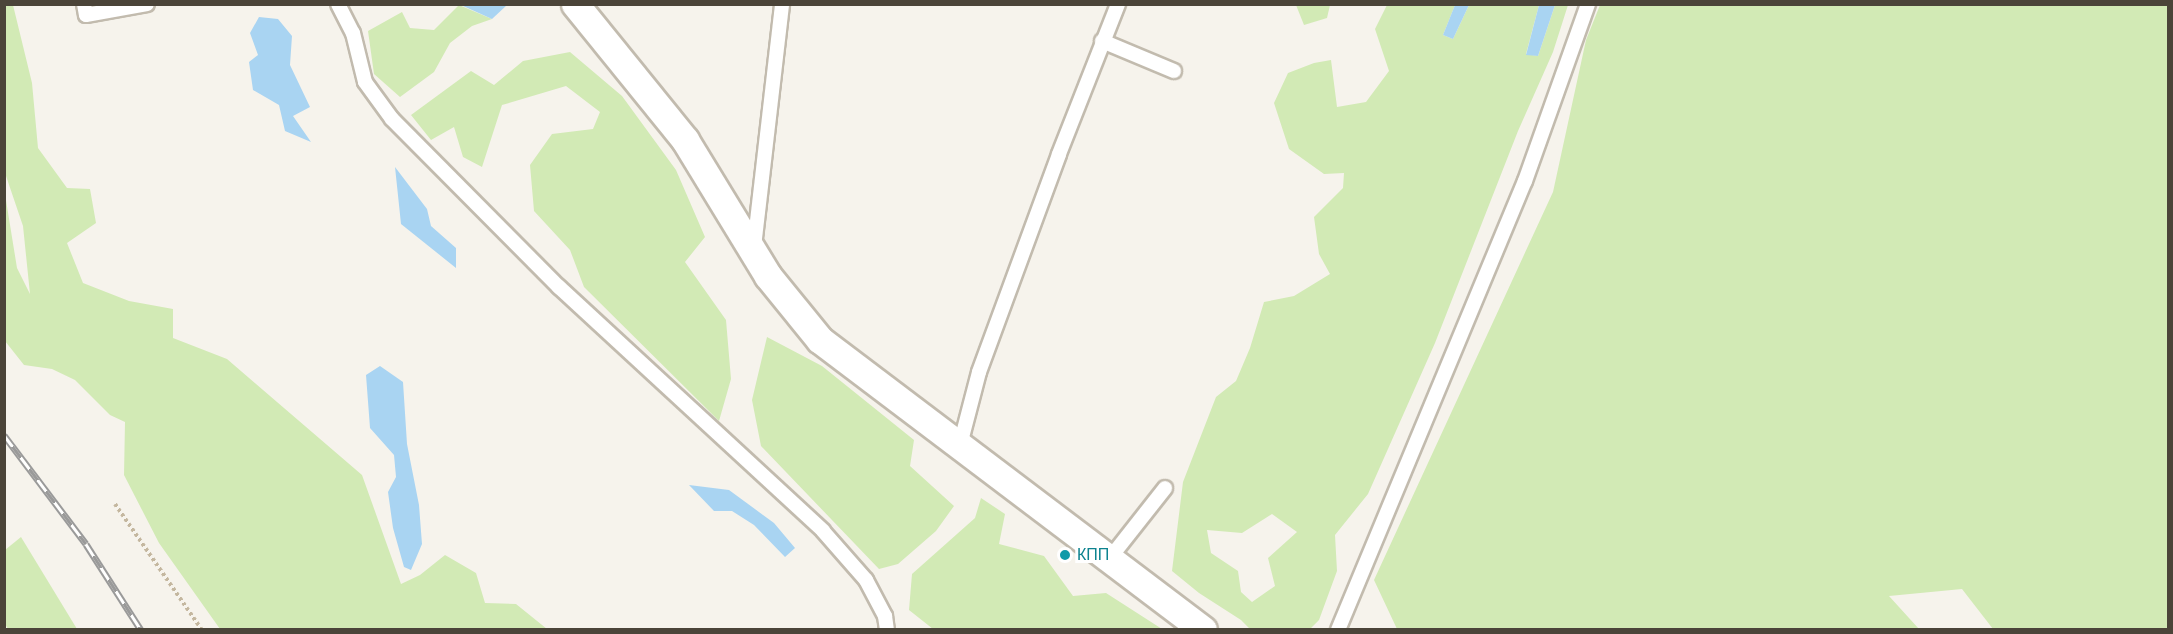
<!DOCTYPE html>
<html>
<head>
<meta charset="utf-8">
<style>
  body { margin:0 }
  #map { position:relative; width:2173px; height:634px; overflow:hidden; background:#f6f3ec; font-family:"DM Sans",sans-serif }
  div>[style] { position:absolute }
  .green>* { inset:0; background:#d2eab5 }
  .water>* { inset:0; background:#a9d4f2 }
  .path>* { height:4px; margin-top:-2px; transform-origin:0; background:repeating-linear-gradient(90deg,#c4b79f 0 3px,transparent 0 6px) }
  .roads { filter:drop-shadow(2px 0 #c2bbae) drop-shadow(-2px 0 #c2bbae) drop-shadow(0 2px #c2bbae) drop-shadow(0 -2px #c2bbae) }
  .service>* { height:14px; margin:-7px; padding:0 7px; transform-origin:7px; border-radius:7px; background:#fff }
  .minor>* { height:27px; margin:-13.5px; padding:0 13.5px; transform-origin:13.5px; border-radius:13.5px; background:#fff }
  .rail>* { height:7px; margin-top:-3.5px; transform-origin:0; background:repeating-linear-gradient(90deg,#fff 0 14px,#9a9a9a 0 28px); box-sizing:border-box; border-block:2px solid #9a9a9a }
  .dots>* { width:16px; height:16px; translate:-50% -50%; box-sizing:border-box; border:3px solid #fff; border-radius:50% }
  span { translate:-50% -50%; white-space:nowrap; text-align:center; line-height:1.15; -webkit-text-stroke:6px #fff; paint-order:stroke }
  .culture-label { font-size:16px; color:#0d838f }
  .left { translate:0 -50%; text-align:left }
  .frame { position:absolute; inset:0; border:6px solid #4b4439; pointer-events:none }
</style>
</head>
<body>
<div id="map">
  <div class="green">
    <i style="clip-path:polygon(13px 5px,32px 83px,38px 148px,67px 188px,90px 189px,96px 223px,67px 243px,83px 283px,129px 301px,173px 309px,173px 338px,227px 359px,362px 475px,401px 584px,420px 575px,445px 555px,476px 573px,485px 603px,516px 604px,547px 629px,220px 629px,159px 543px,124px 475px,125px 422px,110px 415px,75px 380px,52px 369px,24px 365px,5px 341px,5px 194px,17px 268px,30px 294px,23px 226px,5px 173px,5px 5px)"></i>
    <i style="clip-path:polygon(459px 5px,492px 19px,472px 26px,450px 43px,434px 72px,400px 97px,374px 74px,368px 31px,402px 12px,410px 28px,434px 30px)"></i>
    <i style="clip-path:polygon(1296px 5px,1330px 5px,1327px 18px,1304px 25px)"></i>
    <i style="clip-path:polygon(evenodd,1387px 5px,1455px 5px,1443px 35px,1453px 39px,1469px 5px,1539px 5px,1526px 54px,1538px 56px,1555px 5px,1568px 5px,1553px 52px,1518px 131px,1435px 343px,1368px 494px,1335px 535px,1337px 571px,1319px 620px,1310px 629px,1250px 629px,1241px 620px,1199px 593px,1172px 571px,1183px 482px,1216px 397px,1236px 381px,1250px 348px,1264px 302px,1294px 296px,1330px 274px,1319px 254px,1314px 217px,1343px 188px,1344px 173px,1324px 174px,1289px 149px,1274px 103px,1288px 73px,1314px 63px,1331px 60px,1337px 107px,1366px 102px,1389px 71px,1375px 29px,1387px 5px,1272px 514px,1297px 532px,1268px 558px,1275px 586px,1252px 602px,1241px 592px,1238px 571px,1211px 553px,1207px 530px,1242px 533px,1272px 514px)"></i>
    <i style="clip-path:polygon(1600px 5px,2168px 5px,2168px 629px,1993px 629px,1962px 589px,1889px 596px,1919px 629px,1397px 629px,1374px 580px,1553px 192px,1586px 40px)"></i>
    <i style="clip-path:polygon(570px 52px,622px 96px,676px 170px,705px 237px,685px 262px,726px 320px,731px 379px,719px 421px,584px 287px,570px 250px,534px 211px,530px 165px,552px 134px,593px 129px,600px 112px,566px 86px,502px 105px,482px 167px,463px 157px,454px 127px,431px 140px,411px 115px,471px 71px,494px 85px,523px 61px)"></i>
    <i style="clip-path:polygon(767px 337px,822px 366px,914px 440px,910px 466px,954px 506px,936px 531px,898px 564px,879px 569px,761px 446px,752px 400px)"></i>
    <i style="clip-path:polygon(981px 498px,1005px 514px,999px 544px,1044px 556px,1073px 596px,1106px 593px,1162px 629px,933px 629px,909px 610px,912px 574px,975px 518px)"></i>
    <i style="clip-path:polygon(21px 537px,77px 629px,8px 629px,5px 624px,5px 550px)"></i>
  </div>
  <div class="water">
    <i style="clip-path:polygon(461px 5px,507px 5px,492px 19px)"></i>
    <i style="clip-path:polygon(1455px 5px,1469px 5px,1453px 39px,1443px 35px)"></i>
    <i style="clip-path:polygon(1539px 5px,1555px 5px,1538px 56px,1526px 55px)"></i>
    <i style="clip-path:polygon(259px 17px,278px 19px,292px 36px,290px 65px,310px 107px,293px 116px,311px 142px,285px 131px,279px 105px,253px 90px,249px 62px,258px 55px,250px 33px)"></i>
    <i style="clip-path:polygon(395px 167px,427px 209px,431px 226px,456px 248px,456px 268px,401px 224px)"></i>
    <i style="clip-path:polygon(380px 366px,403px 382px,407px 444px,419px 505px,422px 544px,411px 570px,404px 567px,393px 528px,388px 492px,396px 477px,394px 455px,370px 428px,366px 375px)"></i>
    <i style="clip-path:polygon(689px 485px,729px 490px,774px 523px,795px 548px,785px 557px,754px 525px,732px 511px,714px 511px)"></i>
  </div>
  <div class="path">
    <i style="left:115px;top:504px;width:153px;rotate:55.4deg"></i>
  </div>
  <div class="roads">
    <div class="service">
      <i style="left:84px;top:4px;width:11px;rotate:80deg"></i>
      <i style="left:86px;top:15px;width:62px;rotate:-10.2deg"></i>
      <i style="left:338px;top:4px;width:33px;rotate:63deg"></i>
      <i style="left:353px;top:33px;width:50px;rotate:76.2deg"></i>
      <i style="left:365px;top:82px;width:46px;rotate:53.9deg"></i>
      <i style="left:392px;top:119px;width:237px;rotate:45.2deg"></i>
      <i style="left:559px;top:287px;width:359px;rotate:42.7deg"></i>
      <i style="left:823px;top:531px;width:65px;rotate:48.7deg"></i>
      <i style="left:866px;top:580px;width:41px;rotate:62.2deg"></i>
      <i style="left:885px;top:616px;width:14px;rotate:82deg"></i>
      <i style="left:1102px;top:41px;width:78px;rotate:22.6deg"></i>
      <i style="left:754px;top:247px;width:245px;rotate:-83.4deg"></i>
      <i style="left:960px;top:445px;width:75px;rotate:-75.4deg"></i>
      <i style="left:979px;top:372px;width:232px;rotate:-69.8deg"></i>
      <i style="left:1059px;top:154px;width:161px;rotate:-68.5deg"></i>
      <i style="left:1110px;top:558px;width:89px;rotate:-51.8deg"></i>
      <i style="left:1338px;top:630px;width:486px;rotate:-67.4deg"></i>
      <i style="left:1525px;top:181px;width:188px;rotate:-70.4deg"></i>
    </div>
    <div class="minor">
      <i style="left:575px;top:4px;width:175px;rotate:51deg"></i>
      <i style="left:685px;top:140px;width:159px;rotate:58.6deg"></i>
      <i style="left:768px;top:276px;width:82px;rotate:50.9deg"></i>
      <i style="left:820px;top:340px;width:480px;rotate:37.1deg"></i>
    </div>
  </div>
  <div class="rail">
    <i style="left:4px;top:435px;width:136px;rotate:53deg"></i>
    <i style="left:86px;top:544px;width:102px;rotate:57.4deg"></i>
  </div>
  <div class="dots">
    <i style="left:1065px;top:555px;background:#0f9aa8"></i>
  </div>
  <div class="culture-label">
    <span class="left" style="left:1077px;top:555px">КПП</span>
  </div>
  <div class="frame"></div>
</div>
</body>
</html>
